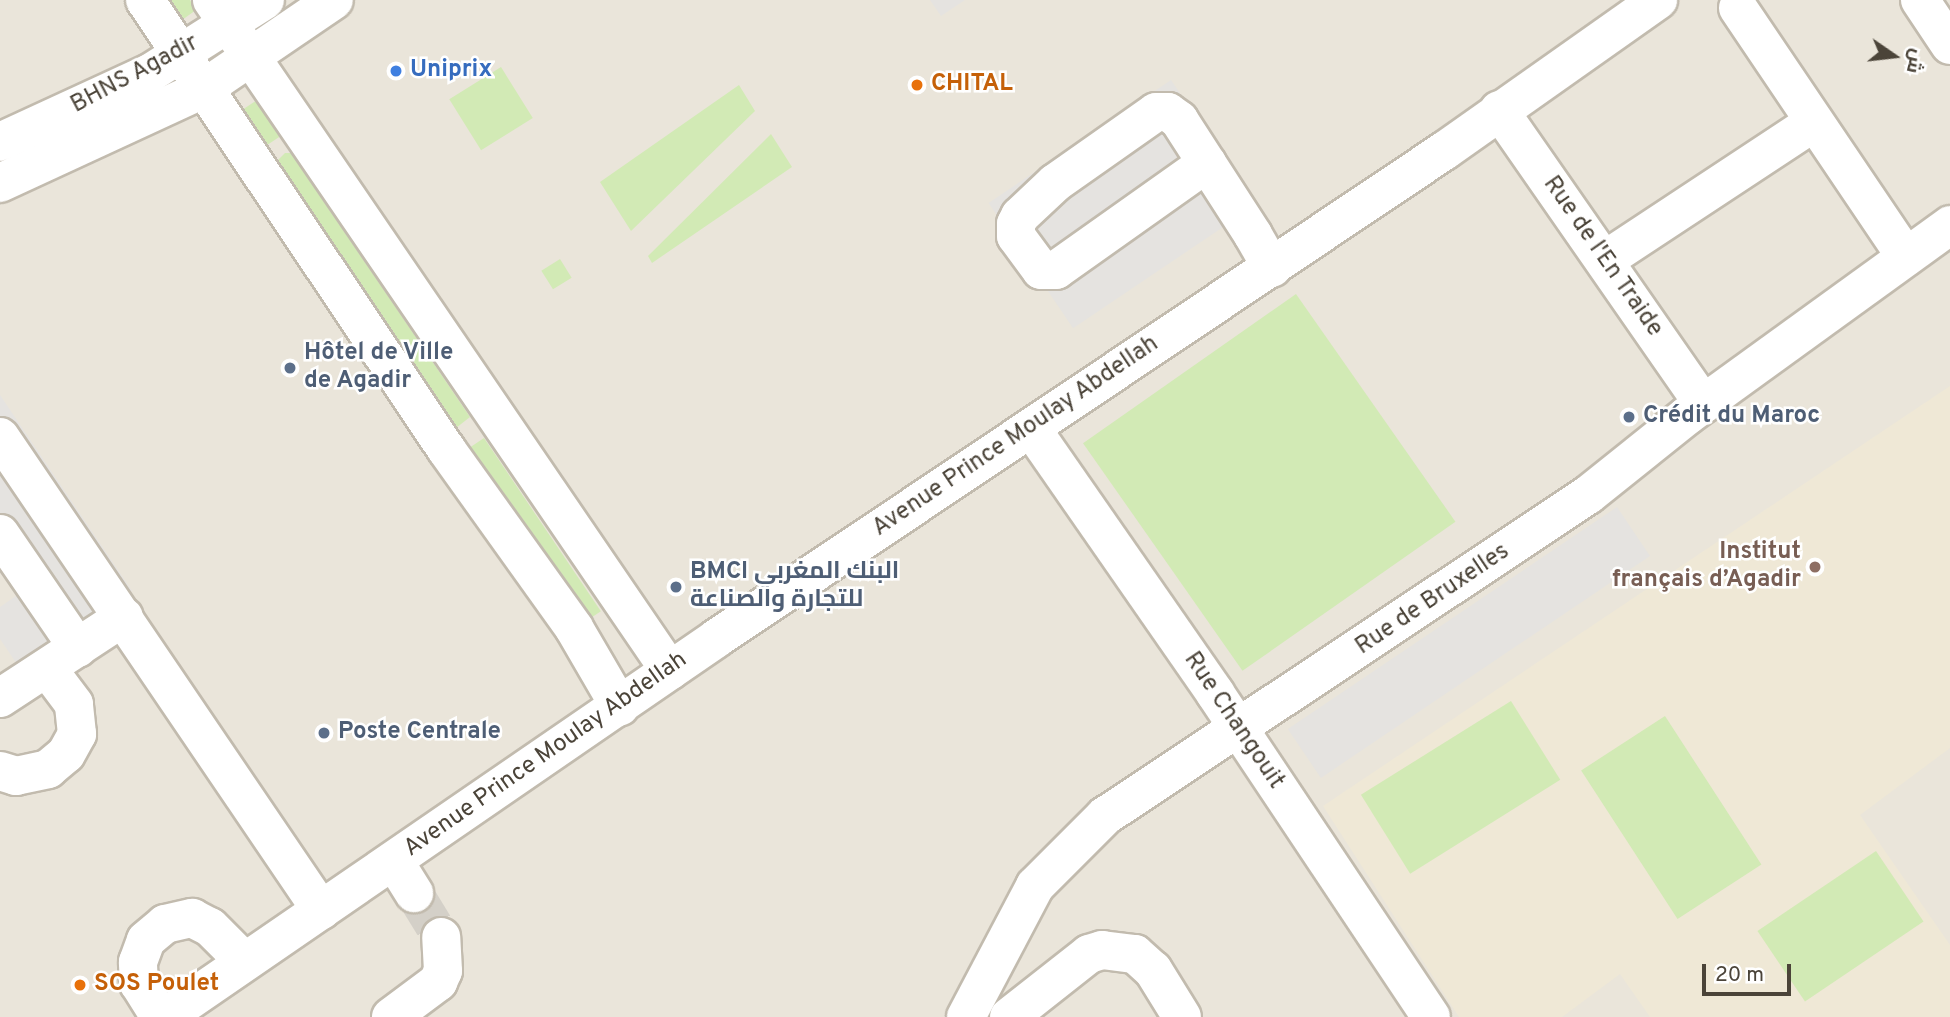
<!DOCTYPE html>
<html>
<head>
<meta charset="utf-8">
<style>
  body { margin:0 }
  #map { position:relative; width:1950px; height:1017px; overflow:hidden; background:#f6f3ec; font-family:Overpass,Cairo,sans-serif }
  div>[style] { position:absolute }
  .residential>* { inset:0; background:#eae5da; transform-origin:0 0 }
  .education>* { inset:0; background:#efe8d6 }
  .green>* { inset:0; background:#d2eab5; transform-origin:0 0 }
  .parking>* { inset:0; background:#e5e3e0; transform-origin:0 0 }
  .minor-tunnel>* { height:38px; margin-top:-19px; transform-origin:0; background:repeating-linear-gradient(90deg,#d4d0c8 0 38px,transparent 0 57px) }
  .roads { filter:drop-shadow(2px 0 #c2bbae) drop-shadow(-2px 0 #c2bbae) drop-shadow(0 2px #c2bbae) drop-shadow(0 -2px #c2bbae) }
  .minor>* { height:38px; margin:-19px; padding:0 19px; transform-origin:19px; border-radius:19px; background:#fff }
  .dots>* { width:19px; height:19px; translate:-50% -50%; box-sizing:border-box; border:4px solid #fff; border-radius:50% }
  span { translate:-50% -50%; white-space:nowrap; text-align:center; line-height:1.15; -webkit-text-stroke:5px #fff; paint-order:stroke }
  .shop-label { font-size:24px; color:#366cbe; font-weight:700 }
  .left { translate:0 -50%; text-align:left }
  .street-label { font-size:24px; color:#4b4439 }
  .food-label { font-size:24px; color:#c56008; font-weight:700 }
  .service-label { font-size:24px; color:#4e5e75; font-weight:700 }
  .education-label { font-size:24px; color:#785e54; font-weight:700 }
  .right { translate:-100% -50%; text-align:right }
  .north { position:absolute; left:1859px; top:21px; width:70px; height:70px; -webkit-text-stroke:5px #fff; paint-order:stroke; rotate:104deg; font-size:19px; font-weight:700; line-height:28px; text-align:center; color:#4b4439 }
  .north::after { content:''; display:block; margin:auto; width:24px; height:32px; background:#4b4439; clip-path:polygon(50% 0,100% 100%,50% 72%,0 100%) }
  .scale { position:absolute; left:1702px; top:964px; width:89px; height:32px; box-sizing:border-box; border:4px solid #4b4439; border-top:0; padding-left:9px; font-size:21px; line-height:24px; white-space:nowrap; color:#4b4439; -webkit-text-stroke:5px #fff; paint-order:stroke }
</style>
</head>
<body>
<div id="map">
  <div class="residential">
    <i style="left:0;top:0;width:1950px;height:1017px"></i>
  </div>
  <div class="education">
    <i style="clip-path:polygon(1950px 386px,1950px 748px,1860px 815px,1950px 945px,1950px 1017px,1650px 1017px,1620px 974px,1562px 1017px,1459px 1017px,1323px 806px)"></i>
  </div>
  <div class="green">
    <i style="clip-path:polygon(168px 0,190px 0,196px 10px,182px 20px)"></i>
    <i style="left:501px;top:67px;width:60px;height:61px;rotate:58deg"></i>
    <i style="clip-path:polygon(739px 85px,755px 111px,631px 231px,600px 182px)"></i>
    <i style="left:257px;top:100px;width:43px;height:19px;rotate:56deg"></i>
    <i style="clip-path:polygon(771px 134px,792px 167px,652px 263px,648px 256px)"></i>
    <i style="clip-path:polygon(285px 153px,291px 153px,470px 417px,456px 428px,277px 166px,278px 160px)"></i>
    <i style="left:560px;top:259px;width:22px;height:22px;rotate:58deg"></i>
    <i style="left:1296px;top:294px;width:278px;height:260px;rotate:55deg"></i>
    <i style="left:484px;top:438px;width:209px;height:18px;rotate:56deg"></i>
    <i style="left:1511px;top:701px;width:93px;height:177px;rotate:58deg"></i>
    <i style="left:1665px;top:716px;width:177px;height:100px;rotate:57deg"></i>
    <i style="left:1876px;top:851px;width:85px;height:143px;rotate:56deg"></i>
  </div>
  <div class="parking">
    <i style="clip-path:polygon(930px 0,965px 0,941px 16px)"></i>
    <i style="left:1171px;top:80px;width:151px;height:220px;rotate:56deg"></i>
    <i style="clip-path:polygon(0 395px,132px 591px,19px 667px,0 639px,0 607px,29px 587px,0 545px)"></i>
    <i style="left:1617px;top:507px;width:59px;height:397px;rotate:56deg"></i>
  </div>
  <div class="minor-tunnel">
    <i style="left:414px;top:893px;width:52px;rotate:58.5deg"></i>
  </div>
  <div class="roads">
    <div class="minor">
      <i style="left:145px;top:0;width:541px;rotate:56.16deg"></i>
      <i style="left:446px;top:449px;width:220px;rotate:54.4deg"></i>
      <i style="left:574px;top:628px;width:91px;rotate:59.8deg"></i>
      <i style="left:212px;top:0;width:812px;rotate:55.68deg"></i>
      <i style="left:1920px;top:0;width:54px;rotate:56.3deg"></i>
      <i style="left:1738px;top:8px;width:300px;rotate:56deg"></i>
      <i style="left:1499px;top:110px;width:358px;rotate:55.2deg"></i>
      <i style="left:0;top:142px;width:165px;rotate:-24.7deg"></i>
      <i style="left:150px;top:73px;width:136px;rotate:-32.4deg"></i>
      <i style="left:1207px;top:163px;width:185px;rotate:144.7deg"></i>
      <i style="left:1056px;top:270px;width:15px;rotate:180deg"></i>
      <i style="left:1041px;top:270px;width:42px;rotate:-126.3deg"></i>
      <i style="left:1016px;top:236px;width:12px;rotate:-90deg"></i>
      <i style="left:1016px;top:224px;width:9px;rotate:-63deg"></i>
      <i style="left:1020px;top:216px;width:48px;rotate:-43.3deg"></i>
      <i style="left:1055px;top:183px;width:123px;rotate:-35.1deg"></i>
      <i style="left:1156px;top:112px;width:12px"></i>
      <i style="left:1168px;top:112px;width:14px;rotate:36deg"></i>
      <i style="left:1179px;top:120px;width:137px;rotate:57.2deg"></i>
      <i style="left:1253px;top:235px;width:38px;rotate:60deg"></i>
      <i style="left:0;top:183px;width:224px;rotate:-24.8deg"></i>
      <i style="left:203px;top:89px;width:158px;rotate:-34.2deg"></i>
      <i style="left:1605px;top:260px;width:250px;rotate:-33.4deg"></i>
      <i style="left:1031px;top:428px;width:323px;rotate:55.2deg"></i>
      <i style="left:1215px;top:693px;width:389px;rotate:56.3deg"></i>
      <i style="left:0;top:437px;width:572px;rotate:55.84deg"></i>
      <i style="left:0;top:534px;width:138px;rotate:55.6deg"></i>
      <i style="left:0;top:698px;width:148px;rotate:-33.2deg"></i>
      <i style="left:0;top:771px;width:17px;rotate:17deg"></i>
      <i style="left:16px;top:776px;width:33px;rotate:-12deg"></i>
      <i style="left:48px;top:769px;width:23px;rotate:-40deg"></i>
      <i style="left:66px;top:754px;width:23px;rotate:-61deg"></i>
      <i style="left:77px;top:734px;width:30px;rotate:-96deg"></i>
      <i style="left:74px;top:704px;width:45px;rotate:-126.9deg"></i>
      <i style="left:394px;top:861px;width:38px;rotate:58deg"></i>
      <i style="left:160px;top:1017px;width:39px;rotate:-122deg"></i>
      <i style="left:139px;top:984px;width:22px;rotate:-93deg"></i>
      <i style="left:138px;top:962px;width:23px;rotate:-70deg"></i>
      <i style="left:146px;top:940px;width:25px;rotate:-40deg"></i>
      <i style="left:165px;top:924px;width:28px;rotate:-13deg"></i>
      <i style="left:192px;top:918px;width:20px;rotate:27deg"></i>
      <i style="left:210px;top:927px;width:49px;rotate:45deg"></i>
      <i style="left:165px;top:1017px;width:670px;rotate:-34.47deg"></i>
      <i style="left:717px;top:638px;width:875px;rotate:-33.82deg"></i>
      <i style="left:1444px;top:151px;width:262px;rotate:-35.2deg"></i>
      <i style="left:391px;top:1017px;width:59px;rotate:-36.7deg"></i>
      <i style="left:438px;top:982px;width:12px;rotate:-66deg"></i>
      <i style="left:443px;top:971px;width:34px;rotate:-93deg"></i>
      <i style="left:966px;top:1017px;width:148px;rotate:-62.2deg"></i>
      <i style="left:1035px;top:886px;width:99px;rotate:-45deg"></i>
      <i style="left:1105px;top:816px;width:580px;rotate:-33.61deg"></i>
      <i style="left:1588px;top:495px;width:128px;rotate:-38.7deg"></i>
      <i style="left:1688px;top:415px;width:324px;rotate:-35.9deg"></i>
      <i style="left:1009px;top:1017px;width:102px;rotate:-38.2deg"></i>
      <i style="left:1089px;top:954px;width:14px;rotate:-17deg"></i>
      <i style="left:1102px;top:950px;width:33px;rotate:7deg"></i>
      <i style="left:1135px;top:954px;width:24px;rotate:42deg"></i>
      <i style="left:1153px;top:970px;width:55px;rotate:58.3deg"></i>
    </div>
  </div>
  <div class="dots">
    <i style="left:396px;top:71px;background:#3f7fe0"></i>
    <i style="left:917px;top:85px;background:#e8710a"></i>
    <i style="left:290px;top:368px;background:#5c6f8a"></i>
    <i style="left:1629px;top:417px;background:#5c6f8a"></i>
    <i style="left:1815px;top:567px;background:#8d6e63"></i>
    <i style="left:676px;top:587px;background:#5c6f8a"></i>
    <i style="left:324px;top:733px;background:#5c6f8a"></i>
    <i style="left:80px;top:985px;background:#e8710a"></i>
  </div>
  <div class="shop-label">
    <span class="left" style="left:410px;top:71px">Uniprix</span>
  </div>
  <div class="street-label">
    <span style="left:135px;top:75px;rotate:-28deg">BHNS Agadir</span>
    <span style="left:1602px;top:257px;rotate:55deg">Rue de l'En Traide</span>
    <span style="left:1016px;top:437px;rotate:-34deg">Avenue Prince Moulay Abdellah</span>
    <span style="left:1433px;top:600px;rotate:-34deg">Rue de Bruxelles</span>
    <span style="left:1233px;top:721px;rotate:56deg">Rue Changouit</span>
    <span style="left:546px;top:755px;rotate:-35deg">Avenue Prince Moulay Abdellah</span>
  </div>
  <div class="food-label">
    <span class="left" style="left:931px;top:85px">CHITAL</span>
    <span class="left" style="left:94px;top:985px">SOS Poulet</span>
  </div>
  <div class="service-label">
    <span class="left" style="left:304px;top:368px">Hôtel de Ville<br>de Agadir</span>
    <span class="left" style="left:1643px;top:417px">Crédit du Maroc</span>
    <span class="left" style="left:690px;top:587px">BMCI البنك المغربي<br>للتجارة والصناعة</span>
    <span class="left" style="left:338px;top:733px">Poste Centrale</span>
  </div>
  <div class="education-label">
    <span class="right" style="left:1801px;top:567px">Institut<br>français d’Agadir</span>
  </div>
  <div class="north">ش</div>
  <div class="scale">20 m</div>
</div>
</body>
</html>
